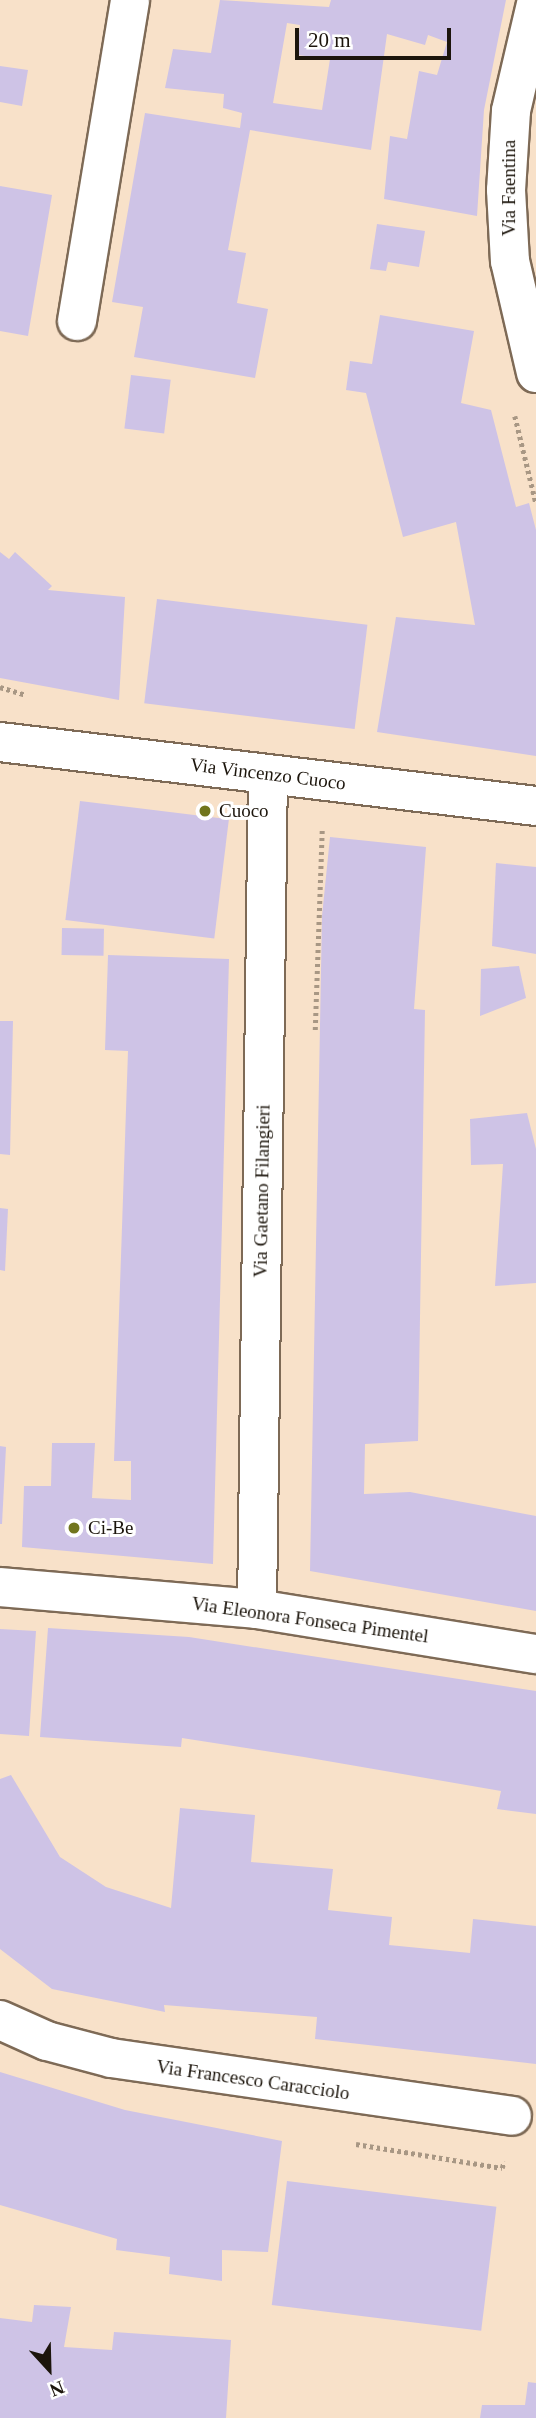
<!DOCTYPE html>
<html>
<head>
<meta charset="utf-8">
<style>
  body { margin:0 }
  #map { position:relative; width:536px; height:2418px; overflow:hidden; background:#f8e1c9; font-family:Georgia,serif }
  div>[style] { position:absolute }
  .building>* { inset:0; background:#cec3e6; transform-origin:0 0 }
  .path>* { height:4.5px; margin-top:-2.25px; transform-origin:0; background:repeating-linear-gradient(90deg,#a89784 0 3.5px,transparent 0 7px) }
  .roads { filter:drop-shadow(2px 0 #7e6a56) drop-shadow(-2px 0 #7e6a56) drop-shadow(0 2px #7e6a56) drop-shadow(0 -2px #7e6a56) }
  .minor>* { height:38px; margin:-19px; padding:0 19px; transform-origin:19px; border-radius:19px; background:#fff }
  .dots>* { width:19px; height:19px; translate:-50% -50%; box-sizing:border-box; border:4px solid #fff; border-radius:50% }
  span { translate:-50% -50%; white-space:nowrap; text-align:center; line-height:1.15; -webkit-text-stroke:6px #fff; paint-order:stroke }
  .street-label { font-size:19px; color:#1c150c }
  .poi-label { font-size:19px; color:#1c150c }
  .left { translate:0 -50%; text-align:left }
  .north { position:absolute; left:14px; top:2334px; width:70px; height:70px; -webkit-text-stroke:5px #fff; paint-order:stroke; rotate:158deg; font-size:19px; font-weight:700; line-height:28px; text-align:center; color:#1c150c }
  .north::after { content:''; display:block; margin:auto; width:24px; height:32px; background:#1c150c; clip-path:polygon(50% 0,100% 100%,50% 72%,0 100%) }
  .scale { position:absolute; left:295px; top:28px; width:156px; height:32px; box-sizing:border-box; border:4px solid #1c150c; border-top:0; padding-left:9px; font-size:21px; line-height:24px; white-space:nowrap; color:#1c150c; -webkit-text-stroke:5px #fff; paint-order:stroke }
</style>
</head>
<body>
<div id="map">
  <div class="building">
    <i style="clip-path:polygon(evenodd,220px 0,329px 7px,331px 0,506px 0,484px 110px,477px 216px,384px 199px,390px 136px,407px 139px,419px 71px,437px 75px,447px 42px,428px 35px,425px 45px,387px 34px,371px 150px,250px 130px,228px 250px,246px 253px,237px 303px,268px 309px,255px 378px,134px 357px,143px 307px,112px 302px,145px 113px,240px 128px,242px 113px,223px 108px,224px 94px,165px 88px,173px 49px,211px 53px,220px 0,287px 23px,300px 25px,297px 55px,330px 59px,322px 110px,273px 103px,287px 23px)"></i>
    <i style="clip-path:polygon(0 66px,28px 70px,22px 106px,0 102px)"></i>
    <i style="clip-path:polygon(0 186px,52px 195px,28px 336px,0 331px)"></i>
    <i style="clip-path:polygon(377px 224px,425px 231px,419px 267px,388px 262px,386px 271px,370px 269px)"></i>
    <i style="clip-path:polygon(380px 315px,474px 331px,461px 403px,491px 410px,516px 507px,529px 503px,536px 530px,536px 756px,377px 732px,396px 617px,475px 625px,456px 522px,403px 537px,366px 393px,346px 390px,350px 361px,372px 364px)"></i>
    <i style="left:131px;top:375px;width:40px;height:54px;rotate:7deg"></i>
    <i style="clip-path:polygon(0 552px,9px 559px,15px 552px,52px 586px,48px 590px,125px 597px,119px 700px,0 678px)"></i>
    <i style="left:157px;top:599px;width:212px;height:105px;rotate:7deg"></i>
    <i style="left:80px;top:801px;width:150px;height:120px;rotate:7deg"></i>
    <i style="clip-path:polygon(330px 837px,426px 847px,414px 1009px,425px 1010px,418px 1441px,365px 1444px,364px 1494px,410px 1492px,536px 1516px,536px 1611px,310px 1571px,322px 916px)"></i>
    <i style="clip-path:polygon(496px 863px,536px 867px,536px 954px,492px 946px)"></i>
    <i style="left:62px;top:928px;width:42px;height:27px;rotate:1deg"></i>
    <i style="clip-path:polygon(108px 955px,229px 959px,213px 1564px,22px 1547px,24px 1486px,51px 1486px,52px 1443px,95px 1443px,92px 1498px,131px 1500px,131px 1461px,114px 1461px,128px 1051px,105px 1050px)"></i>
    <i style="clip-path:polygon(519px 966px,526px 998px,480px 1016px,481px 969px)"></i>
    <i style="clip-path:polygon(0 1021px,13px 1021px,10px 1155px,0 1154px)"></i>
    <i style="clip-path:polygon(527px 1113px,536px 1149px,536px 1283px,495px 1286px,503px 1164px,471px 1165px,470px 1119px)"></i>
    <i style="clip-path:polygon(0 1208px,8px 1209px,5px 1271px,0 1270px)"></i>
    <i style="clip-path:polygon(0 1446px,6px 1447px,2px 1524px,0 1524px)"></i>
    <i style="clip-path:polygon(48px 1628px,189px 1637px,536px 1691px,536px 1814px,497px 1809px,501px 1791px,304px 1757px,182px 1738px,181px 1747px,40px 1737px)"></i>
    <i style="clip-path:polygon(0 1629px,36px 1631px,29px 1736px,0 1734px)"></i>
    <i style="clip-path:polygon(11px 1775px,60px 1857px,106px 1887px,171px 1908px,180px 1808px,255px 1815px,251px 1862px,333px 1869px,328px 1910px,392px 1917px,389px 1945px,470px 1953px,473px 1919px,536px 1926px,536px 2064px,315px 2039px,317px 2017px,164px 2005px,165px 2012px,52px 1989px,0 1949px,0 1779px)"></i>
    <i style="clip-path:polygon(0 2072px,125px 2110px,282px 2141px,268px 2252px,222px 2250px,222px 2281px,169px 2274px,170px 2257px,116px 2250px,117px 2239px,0 2205px)"></i>
    <i style="left:287px;top:2181px;width:211px;height:125px;rotate:7deg"></i>
    <i style="clip-path:polygon(34px 2305px,71px 2307px,64px 2347px,112px 2350px,114px 2332px,231px 2340px,226px 2418px,0 2418px,0 2318px,32px 2322px)"></i>
    <i style="clip-path:polygon(528px 2382px,536px 2383px,536px 2418px,480px 2418px,482px 2405px,525px 2405px)"></i>
  </div>
  <div class="path">
    <i style="left:515px;top:416px;width:89px;rotate:76.4deg"></i>
    <i style="left:0;top:687px;width:27px;rotate:17deg"></i>
    <i style="left:315px;top:1030px;width:202px;rotate:-88deg"></i>
    <i style="left:356px;top:2144px;width:148px;rotate:9.3deg"></i>
    <i style="left:502px;top:2168px;width:7px;rotate:-74deg"></i>
  </div>
  <div class="roads">
    <div class="minor">
      <i style="left:536px;top:4px;width:110px;rotate:103.2deg"></i>
      <i style="left:511px;top:111px;width:79px;rotate:93.6deg"></i>
      <i style="left:506px;top:190px;width:71px;rotate:86.8deg"></i>
      <i style="left:510px;top:261px;width:115px;rotate:76.9deg"></i>
      <i style="left:77px;top:321px;width:325px;rotate:-80.6deg"></i>
      <i style="left:0;top:742px;width:540px;rotate:6.81deg"></i>
      <i style="left:0;top:1587px;width:258px;rotate:4.9deg"></i>
      <i style="left:257px;top:1609px;width:283px;rotate:9.2deg"></i>
      <i style="left:257px;top:1609px;width:835px;rotate:-89.25deg"></i>
      <i style="left:0;top:2020px;width:51px;rotate:24.1deg"></i>
      <i style="left:47px;top:2041px;width:66px;rotate:14.9deg"></i>
      <i style="left:111px;top:2058px;width:405px;rotate:8.2deg"></i>
    </div>
  </div>
  <div class="dots">
    <i style="left:205px;top:811px;background:#71751d"></i>
    <i style="left:74px;top:1528px;background:#71751d"></i>
  </div>
  <div class="street-label">
    <span style="left:509px;top:188px;rotate:-90deg">Via Faentina</span>
    <span style="left:268px;top:774px;rotate:7deg">Via Vincenzo Cuoco</span>
    <span style="left:262px;top:1191px;rotate:-89deg">Via Gaetano Filangieri</span>
    <span style="left:310px;top:1620px;rotate:8deg">Via Eleonora Fonseca Pimentel</span>
    <span style="left:253px;top:2080px;rotate:8deg">Via Francesco Caracciolo</span>
  </div>
  <div class="poi-label">
    <span class="left" style="left:219px;top:811px">Cuoco</span>
    <span class="left" style="left:88px;top:1528px">Ci-Be</span>
  </div>
  <div class="north">N</div>
  <div class="scale">20 m</div>
</div>
</body>
</html>
